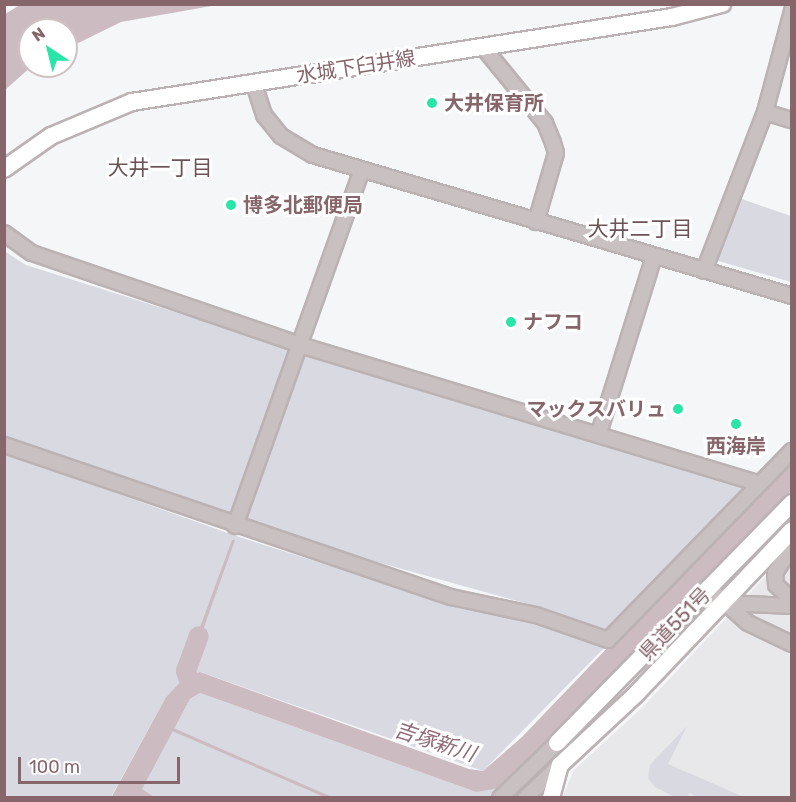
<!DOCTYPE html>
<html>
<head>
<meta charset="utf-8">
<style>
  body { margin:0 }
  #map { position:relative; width:796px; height:802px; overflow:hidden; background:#f5f6f8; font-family:Rubik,"Noto Sans JP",sans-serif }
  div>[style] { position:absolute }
  .built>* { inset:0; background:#e8e7e9 }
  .green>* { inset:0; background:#d9d9e2 }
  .water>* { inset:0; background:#ccbcc1 }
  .stream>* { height:3px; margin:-1.5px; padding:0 1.5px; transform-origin:1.5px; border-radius:1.5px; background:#ccbcc1 }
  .river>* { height:20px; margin:-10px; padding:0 10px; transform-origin:10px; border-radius:10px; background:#ccbcc1 }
  .roads { filter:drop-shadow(2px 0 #bbb2b3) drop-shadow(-2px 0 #bbb2b3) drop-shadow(0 2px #bbb2b3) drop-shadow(0 -2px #bbb2b3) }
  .minor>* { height:14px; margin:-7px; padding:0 7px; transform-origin:7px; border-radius:7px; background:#c9c0c1 }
  .major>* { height:16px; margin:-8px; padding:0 8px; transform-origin:8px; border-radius:8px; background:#fff }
  .dots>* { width:16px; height:16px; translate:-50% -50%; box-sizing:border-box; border:3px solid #fff; border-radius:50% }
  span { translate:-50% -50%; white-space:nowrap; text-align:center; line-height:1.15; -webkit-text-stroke:6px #fff; paint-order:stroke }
  .street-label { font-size:20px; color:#86666a }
  .poi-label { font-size:20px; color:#86666a; font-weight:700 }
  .left { translate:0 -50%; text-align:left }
  .right { translate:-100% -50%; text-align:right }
  .neighbourhood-label { font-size:21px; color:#6b5457 }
  .water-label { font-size:21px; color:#906c77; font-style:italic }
  .frame { position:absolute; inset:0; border:6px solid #86666a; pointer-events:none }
  .north { position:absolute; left:18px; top:18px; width:60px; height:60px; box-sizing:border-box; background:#fff; border:2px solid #cfc2c3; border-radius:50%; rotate:325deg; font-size:16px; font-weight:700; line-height:24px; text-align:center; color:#86666a }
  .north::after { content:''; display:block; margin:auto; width:21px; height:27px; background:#27e6a7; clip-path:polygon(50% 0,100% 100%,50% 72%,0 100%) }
  .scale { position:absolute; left:18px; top:757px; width:162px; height:27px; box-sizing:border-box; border:3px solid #86666a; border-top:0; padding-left:8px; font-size:18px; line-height:21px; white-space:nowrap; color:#86666a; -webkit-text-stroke:4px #fff; paint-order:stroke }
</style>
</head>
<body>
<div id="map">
  <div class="built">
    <i style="clip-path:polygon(791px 549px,791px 797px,562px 798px,574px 770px,645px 705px)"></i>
  </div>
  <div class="green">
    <i style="clip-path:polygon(739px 198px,791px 216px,791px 282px,715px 260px)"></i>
    <i style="clip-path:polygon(4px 251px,26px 265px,292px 349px,231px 519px,5px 439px)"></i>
    <i style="clip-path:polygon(303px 352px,591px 437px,744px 488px,610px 633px,535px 606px,241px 524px)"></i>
    <i style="clip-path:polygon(4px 453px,236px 536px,413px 592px,535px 620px,606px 646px,483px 771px,200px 672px,187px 675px,166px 697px,111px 797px,5px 797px)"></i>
    <i style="clip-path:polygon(200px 693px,476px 792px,513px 779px,491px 797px,154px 798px,141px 789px,190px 699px)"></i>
    <i style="clip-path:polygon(611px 705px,513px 797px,509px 798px,577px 732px)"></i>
    <i style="clip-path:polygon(687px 726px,668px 764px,744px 797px,697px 797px,689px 793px,687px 797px,675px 797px,655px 787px,648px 778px,650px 765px)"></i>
  </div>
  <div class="water">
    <i style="clip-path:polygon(20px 5px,20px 4px,217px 5px,121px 22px,66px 49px,66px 30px,30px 30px,32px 66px,5px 90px,5px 14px)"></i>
    <i style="clip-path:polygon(791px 456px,791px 491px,568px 723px,499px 788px,476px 792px,200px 693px,190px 699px,142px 789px,154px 797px,111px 798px,166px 697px,187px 675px,200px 672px,469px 769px,483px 771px,522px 737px)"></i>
    <i style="clip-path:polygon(232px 540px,235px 540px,192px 661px,188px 660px)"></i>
  </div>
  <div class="stream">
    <i style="left:186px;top:678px;width:19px;rotate:-78deg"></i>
    <i style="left:170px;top:728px;width:176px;rotate:23.5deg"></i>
  </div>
  <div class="river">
    <i style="left:190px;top:684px;width:14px;rotate:-107deg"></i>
    <i style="left:186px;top:671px;width:37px;rotate:-70deg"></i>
  </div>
  <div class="roads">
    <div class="minor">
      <i style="left:483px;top:47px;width:98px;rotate:50.8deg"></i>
      <i style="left:545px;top:123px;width:22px;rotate:68deg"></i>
      <i style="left:553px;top:143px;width:10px;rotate:73deg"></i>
      <i style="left:556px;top:153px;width:72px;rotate:106.2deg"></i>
      <i style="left:254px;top:84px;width:33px;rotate:72deg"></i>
      <i style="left:264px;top:115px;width:27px;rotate:51deg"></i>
      <i style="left:281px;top:136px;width:37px;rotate:31deg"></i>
      <i style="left:313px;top:155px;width:499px;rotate:16.4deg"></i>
      <i style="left:765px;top:112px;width:28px;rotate:17deg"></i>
      <i style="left:4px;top:233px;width:34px;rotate:36deg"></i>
      <i style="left:32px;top:253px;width:283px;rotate:18.9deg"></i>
      <i style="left:300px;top:345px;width:480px;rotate:16.8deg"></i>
      <i style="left:704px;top:271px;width:170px;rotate:-69deg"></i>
      <i style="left:765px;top:112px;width:105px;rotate:-75deg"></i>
      <i style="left:599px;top:433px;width:185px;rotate:-72.7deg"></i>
      <i style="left:4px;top:445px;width:472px;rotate:18.8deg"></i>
      <i style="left:451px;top:597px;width:87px;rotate:12deg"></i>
      <i style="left:536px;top:615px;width:76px;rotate:19.1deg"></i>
      <i style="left:608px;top:640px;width:264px;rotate:-45.8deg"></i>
      <i style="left:235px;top:526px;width:378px;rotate:-70.4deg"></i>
      <i style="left:792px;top:546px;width:32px;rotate:122deg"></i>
      <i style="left:775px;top:573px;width:12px;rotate:85deg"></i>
      <i style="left:776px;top:585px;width:22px;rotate:43deg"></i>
      <i style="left:709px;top:588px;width:52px;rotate:41.9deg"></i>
      <i style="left:748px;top:623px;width:49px;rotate:25.5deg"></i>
      <i style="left:725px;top:603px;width:67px;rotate:2.6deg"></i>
      <i style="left:500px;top:798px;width:79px;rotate:-44deg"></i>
      <i style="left:525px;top:798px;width:48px;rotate:-43.3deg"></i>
    </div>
    <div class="major">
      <i style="left:4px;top:169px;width:57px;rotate:-35.1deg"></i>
      <i style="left:51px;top:136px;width:88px;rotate:-22.8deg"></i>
      <i style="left:132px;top:102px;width:547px;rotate:-8.95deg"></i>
      <i style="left:672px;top:17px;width:52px;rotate:-14.6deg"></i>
      <i style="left:557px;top:743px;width:336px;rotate:-45.6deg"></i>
      <i style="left:551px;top:798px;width:34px;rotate:-75deg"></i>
      <i style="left:560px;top:765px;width:103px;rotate:-43deg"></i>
      <i style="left:635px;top:695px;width:228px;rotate:-46.4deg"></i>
    </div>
  </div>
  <div class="dots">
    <i style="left:432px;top:103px;background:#27e6a7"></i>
    <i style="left:231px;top:205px;background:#27e6a7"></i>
    <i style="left:511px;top:322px;background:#27e6a7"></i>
    <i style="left:678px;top:409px;background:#27e6a7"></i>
    <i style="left:736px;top:424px;background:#27e6a7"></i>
  </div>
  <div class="street-label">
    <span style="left:356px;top:67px;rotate:-9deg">水城下臼井線</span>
    <span style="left:675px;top:624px;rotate:-46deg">県道551号</span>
  </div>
  <div class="poi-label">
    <span class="left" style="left:444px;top:103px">大井保育所</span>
    <span class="left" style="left:243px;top:205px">博多北郵便局</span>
    <span class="left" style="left:523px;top:322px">ナフコ</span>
    <span class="right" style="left:666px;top:409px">マックスバリュ</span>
    <span style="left:736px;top:446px">西海岸</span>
  </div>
  <div class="neighbourhood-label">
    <span style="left:160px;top:168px">大井一丁目</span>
    <span style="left:640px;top:229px">大井二丁目</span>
  </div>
  <div class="water-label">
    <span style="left:435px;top:742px;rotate:18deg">吉塚新川</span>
  </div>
  <div class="frame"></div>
  <div class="north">N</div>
  <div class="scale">100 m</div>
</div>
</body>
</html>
